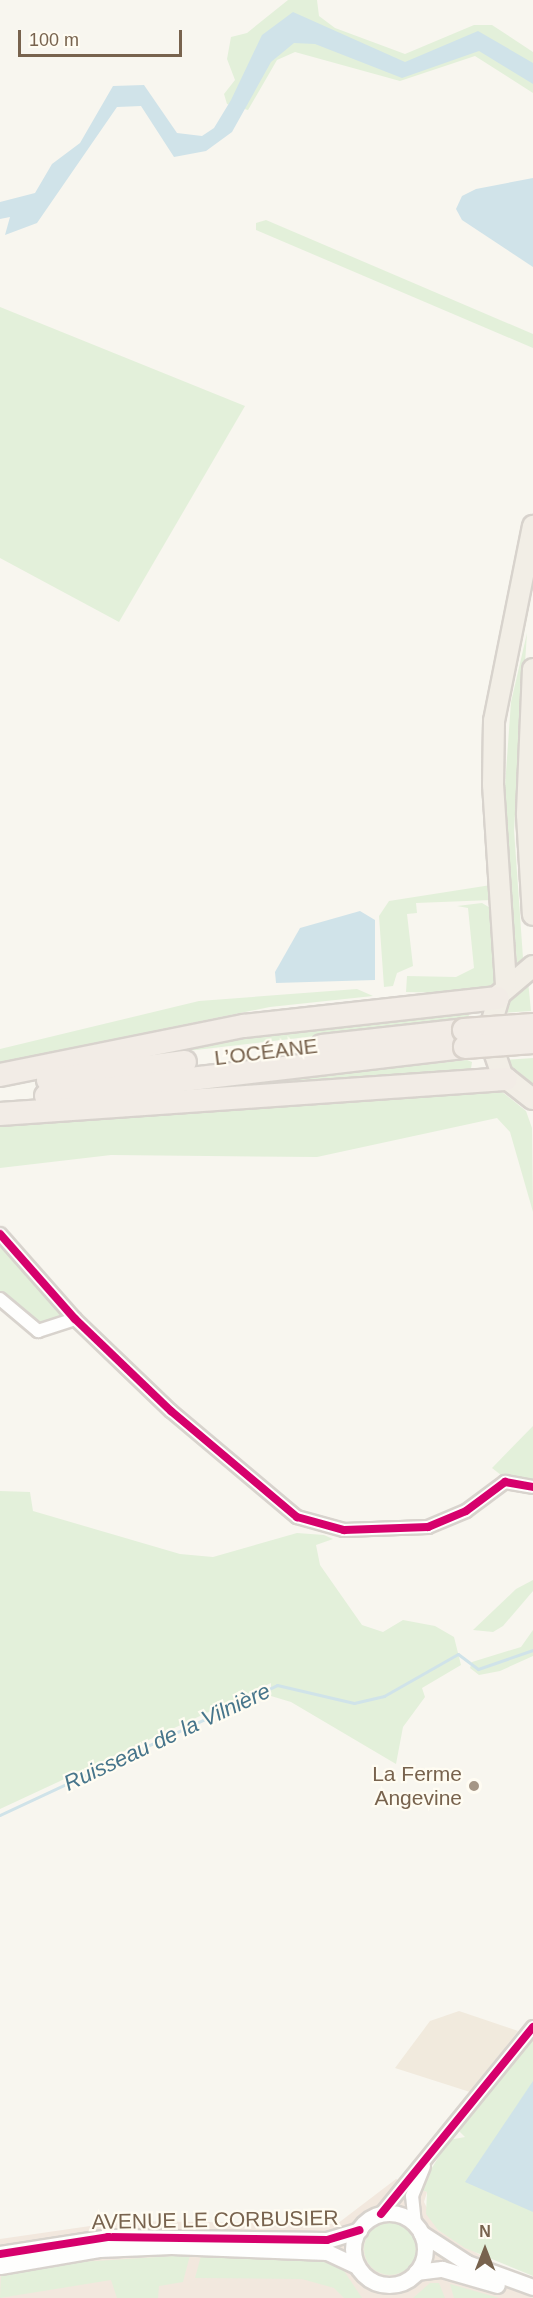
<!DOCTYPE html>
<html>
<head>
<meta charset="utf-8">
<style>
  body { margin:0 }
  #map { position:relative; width:533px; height:2298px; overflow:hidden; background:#f8f6ef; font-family:Helvetica,sans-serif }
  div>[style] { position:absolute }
  .residential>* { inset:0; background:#f1eadd }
  .commercial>* { inset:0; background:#f2e8de }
  .green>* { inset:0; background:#e3f0da }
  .round { border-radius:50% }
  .water>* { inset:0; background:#d0e3e9 }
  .stream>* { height:3px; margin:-1.5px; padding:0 1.5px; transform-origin:1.5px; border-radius:1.5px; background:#d0e3e9 }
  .roads { filter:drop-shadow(2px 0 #d8d3cd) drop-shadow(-2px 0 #d8d3cd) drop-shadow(0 2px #d8d3cd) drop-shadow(0 -2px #d8d3cd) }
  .minor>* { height:12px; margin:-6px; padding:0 6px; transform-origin:6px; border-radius:6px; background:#fefefd }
  .tertiary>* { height:15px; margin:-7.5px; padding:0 7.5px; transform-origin:7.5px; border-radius:7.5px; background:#fefefd }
  .tertiary>.ring { margin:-7.5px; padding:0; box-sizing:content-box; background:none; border:15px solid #fefefd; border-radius:50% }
  .trunk>* { height:20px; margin:-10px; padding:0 10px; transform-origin:10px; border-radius:10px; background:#f2eee6 }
  .motorway>* { height:22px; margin:-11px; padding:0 11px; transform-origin:11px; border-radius:11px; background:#f2ece6 }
  .bridges { filter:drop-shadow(2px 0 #dad3cc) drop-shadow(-2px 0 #dad3cc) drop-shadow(0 2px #dad3cc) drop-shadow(0 -2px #dad3cc) }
  .motorway-bridge>* { height:22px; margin:-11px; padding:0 11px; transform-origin:11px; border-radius:11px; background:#f2ece6 }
  .cycleway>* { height:8px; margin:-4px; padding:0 4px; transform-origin:4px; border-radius:4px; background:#d6006c }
  .dots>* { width:16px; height:16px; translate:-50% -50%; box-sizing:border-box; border:3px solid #fffcf2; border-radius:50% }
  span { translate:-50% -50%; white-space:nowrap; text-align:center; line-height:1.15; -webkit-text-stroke:4.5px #fffcf2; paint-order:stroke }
  .street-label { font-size:21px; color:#78634e }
  .poi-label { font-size:21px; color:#78634e }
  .right { translate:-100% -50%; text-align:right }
  .water-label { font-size:22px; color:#47758b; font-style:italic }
  .north { position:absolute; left:455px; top:2220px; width:60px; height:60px; -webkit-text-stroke:4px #fffcf2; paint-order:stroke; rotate:0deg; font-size:16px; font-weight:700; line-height:24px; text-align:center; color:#78634e }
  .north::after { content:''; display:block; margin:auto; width:21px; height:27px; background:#78634e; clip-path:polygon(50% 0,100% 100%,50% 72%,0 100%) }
  .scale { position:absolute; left:18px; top:30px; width:164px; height:27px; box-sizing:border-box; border:3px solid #78634e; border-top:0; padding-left:8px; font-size:18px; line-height:21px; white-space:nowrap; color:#78634e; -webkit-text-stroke:4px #fffcf2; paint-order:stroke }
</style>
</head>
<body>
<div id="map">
  <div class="residential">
    <i style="clip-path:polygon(459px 2011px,518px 2031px,470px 2092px,395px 2068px,430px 2021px)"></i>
  </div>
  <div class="commercial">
    <i style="clip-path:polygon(396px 2179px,427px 2192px,424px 2202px,438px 2230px,497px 2265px,533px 2278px,533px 2298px,0 2298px,0 2239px,125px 2221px,337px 2224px)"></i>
  </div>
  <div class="green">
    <i style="clip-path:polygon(288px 0,317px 0,319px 16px,335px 28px,405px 54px,474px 25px,492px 25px,533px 52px,533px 93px,475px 56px,400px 81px,295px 52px,277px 60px,248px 110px,227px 104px,224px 94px,235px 80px,227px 59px,231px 37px,247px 33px)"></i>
    <i style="clip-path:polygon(266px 220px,533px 334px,533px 348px,256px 230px,256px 223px)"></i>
    <i style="clip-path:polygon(0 307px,245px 406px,119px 622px,0 558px)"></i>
    <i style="clip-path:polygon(527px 633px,514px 830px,523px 958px,517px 964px,504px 800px,511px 702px)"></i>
    <i style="clip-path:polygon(491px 885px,492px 900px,416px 903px,417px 913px,407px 914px,413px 966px,397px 973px,393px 986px,384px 987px,379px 916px,389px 901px)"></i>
    <i style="clip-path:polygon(482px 903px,492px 909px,495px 983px,488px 989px,451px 993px,406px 992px,407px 976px,456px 977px,474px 968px,468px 908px,457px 906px)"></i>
    <i style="clip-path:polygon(528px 981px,531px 1011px,502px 1013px,507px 1002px)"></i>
    <i style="clip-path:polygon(357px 989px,373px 996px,270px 1007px,0 1062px,0 1049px,199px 1001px)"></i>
    <i style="clip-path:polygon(466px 1007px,469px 1016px,463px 1019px,101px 1061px,203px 1038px)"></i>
    <i style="clip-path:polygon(533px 1058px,533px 1089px,504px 1060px)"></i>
    <i style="clip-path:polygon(467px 1060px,472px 1062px,470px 1075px,102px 1100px)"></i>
    <i style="clip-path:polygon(496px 1087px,526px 1111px,532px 1128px,533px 1212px,510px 1132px,497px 1118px,317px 1157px,111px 1155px,0 1168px,0 1122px)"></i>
    <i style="clip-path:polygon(0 1242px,62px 1312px,60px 1318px,39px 1324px,0 1291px)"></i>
    <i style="clip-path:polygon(533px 1426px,533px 1482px,501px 1475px,492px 1468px)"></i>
    <i style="clip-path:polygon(0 1491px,30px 1492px,33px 1511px,180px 1554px,213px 1557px,297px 1533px,324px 1535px,333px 1539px,316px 1545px,320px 1565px,362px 1625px,383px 1632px,403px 1620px,435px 1626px,454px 1637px,461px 1665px,422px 1688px,425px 1697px,403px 1727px,396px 1764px,291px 1702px,271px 1696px,271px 1683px,0 1809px)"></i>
    <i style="clip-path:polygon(533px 1580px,533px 1591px,503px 1626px,493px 1632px,473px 1630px,516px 1589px)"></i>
    <i style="clip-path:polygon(533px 1630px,533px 1656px,500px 1671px,479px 1675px,470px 1668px,472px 1662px,521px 1647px)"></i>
    <i style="clip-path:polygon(533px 2034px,533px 2276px,465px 2248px,438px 2230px,426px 2214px,427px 2192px,419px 2189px,449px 2140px,465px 2137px,458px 2130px)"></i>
    <i class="round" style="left:364px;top:2223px;width:52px;height:52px"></i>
    <i style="clip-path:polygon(190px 2255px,183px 2282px,159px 2286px,158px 2298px,117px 2298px,111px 2280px,0 2298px,1px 2276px,64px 2263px)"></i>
    <i style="clip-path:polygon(201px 2256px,321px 2261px,342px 2268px,362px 2298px,344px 2298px,334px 2288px,302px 2279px,195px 2278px)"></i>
    <i style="clip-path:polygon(430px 2283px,439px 2283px,445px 2298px,413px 2298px)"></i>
    <i style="clip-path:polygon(450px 2284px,499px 2298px,454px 2298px)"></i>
  </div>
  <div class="water">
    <i style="clip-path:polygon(293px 12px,405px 62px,478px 31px,533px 63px,533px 84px,479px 51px,402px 78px,315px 44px,294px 43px,271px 62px,232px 132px,206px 151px,174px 157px,141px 106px,117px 107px,37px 223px,5px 235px,10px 217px,0 219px,0 202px,35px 193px,52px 164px,80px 143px,113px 86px,144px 85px,177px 133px,202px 136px,214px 128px,231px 100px,262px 35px)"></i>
    <i style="clip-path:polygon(533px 178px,533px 267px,462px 220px,456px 209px,462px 196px,476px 189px)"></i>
    <i style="clip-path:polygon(360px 911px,375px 920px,375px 980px,276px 983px,275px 972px,300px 928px)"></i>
    <i style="clip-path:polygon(533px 2081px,533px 2212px,465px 2182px)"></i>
  </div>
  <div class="stream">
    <i style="left:0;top:1815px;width:306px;rotate:-25.1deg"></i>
    <i style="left:277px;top:1685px;width:79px;rotate:13.2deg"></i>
    <i style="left:354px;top:1703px;width:31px;rotate:-13deg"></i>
    <i style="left:384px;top:1696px;width:85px;rotate:-29.6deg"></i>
    <i style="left:458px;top:1654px;width:25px;rotate:37deg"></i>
    <i style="left:478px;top:1669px;width:58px;rotate:-19.1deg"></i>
  </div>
  <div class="roads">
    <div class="minor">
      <i style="left:0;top:1234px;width:113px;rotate:48.6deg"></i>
      <i style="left:75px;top:1319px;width:133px;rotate:43.8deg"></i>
      <i style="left:171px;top:1411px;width:165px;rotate:40.1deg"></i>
      <i style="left:297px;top:1517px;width:49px;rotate:15.5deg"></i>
      <i style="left:344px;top:1530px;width:84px;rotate:-2deg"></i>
      <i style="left:428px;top:1527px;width:41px;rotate:-22.8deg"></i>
      <i style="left:466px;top:1511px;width:49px;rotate:-36.6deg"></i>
      <i style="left:505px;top:1482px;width:28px;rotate:10deg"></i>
      <i style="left:0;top:1299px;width:50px;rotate:40.1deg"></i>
      <i style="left:38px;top:1331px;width:39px;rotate:-18deg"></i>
      <i style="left:381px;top:2214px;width:241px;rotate:-50.9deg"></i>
      <i style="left:415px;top:2224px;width:28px;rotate:-96deg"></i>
      <i style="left:412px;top:2196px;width:32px;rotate:-68deg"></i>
    </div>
    <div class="tertiary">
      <i class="ring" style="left:353px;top:2213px;width:57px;height:57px"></i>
      <i style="left:421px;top:2233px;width:55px;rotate:33.1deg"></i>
      <i style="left:467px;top:2263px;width:70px;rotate:20deg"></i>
      <i style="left:0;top:2254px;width:109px;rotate:-8.9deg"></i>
      <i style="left:108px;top:2237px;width:219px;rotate:0.8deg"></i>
      <i style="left:327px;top:2240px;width:34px;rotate:-17deg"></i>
      <i style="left:0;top:2266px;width:100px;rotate:-9.7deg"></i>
      <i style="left:99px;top:2249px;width:72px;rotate:-2.4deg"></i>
      <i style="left:171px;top:2246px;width:156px;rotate:2.2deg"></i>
      <i style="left:327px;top:2252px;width:33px;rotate:25deg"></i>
      <i style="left:416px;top:2272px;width:26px;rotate:-7deg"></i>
      <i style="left:442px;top:2269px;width:57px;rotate:16.2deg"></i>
    </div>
    <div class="trunk">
      <i style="left:533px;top:669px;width:146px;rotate:92.4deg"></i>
      <i style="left:527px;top:815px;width:100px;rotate:86.6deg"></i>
      <i style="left:533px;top:966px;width:43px;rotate:139.7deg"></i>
      <i style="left:500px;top:994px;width:42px;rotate:106.7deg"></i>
      <i style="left:488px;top:1034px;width:43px;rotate:71.1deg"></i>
      <i style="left:502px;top:1075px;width:39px;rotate:38deg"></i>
      <i style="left:506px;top:985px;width:200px;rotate:-93.7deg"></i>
      <i style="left:493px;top:785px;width:64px;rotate:-89.1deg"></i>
      <i style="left:494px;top:721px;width:199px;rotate:-78.7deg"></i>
    </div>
    <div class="motorway">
      <i style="left:322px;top:1046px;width:143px;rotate:-6.4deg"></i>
      <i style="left:0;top:1075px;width:249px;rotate:-11.4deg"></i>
      <i style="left:244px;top:1026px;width:255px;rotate:-6.3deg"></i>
      <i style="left:48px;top:1080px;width:138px;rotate:-7.5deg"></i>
      <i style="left:46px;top:1096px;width:422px;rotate:-6.7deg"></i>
      <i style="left:0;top:1114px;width:507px;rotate:-3.96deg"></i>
    </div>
  </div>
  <div class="bridges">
    <div class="motorway-bridge">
      <i style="left:464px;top:1030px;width:69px;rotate:-4.1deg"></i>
      <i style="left:465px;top:1047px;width:68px;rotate:-4.2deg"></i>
    </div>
  </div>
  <div class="cycleway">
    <i style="left:0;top:1234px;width:113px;rotate:48.6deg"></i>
    <i style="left:75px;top:1319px;width:133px;rotate:43.8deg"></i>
    <i style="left:171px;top:1411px;width:165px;rotate:40.1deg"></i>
    <i style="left:297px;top:1517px;width:49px;rotate:15.5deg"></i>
    <i style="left:344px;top:1530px;width:84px;rotate:-2deg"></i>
    <i style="left:428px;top:1527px;width:41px;rotate:-22.8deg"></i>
    <i style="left:466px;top:1511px;width:49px;rotate:-36.6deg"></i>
    <i style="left:505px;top:1482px;width:28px;rotate:10deg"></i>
    <i style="left:381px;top:2214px;width:241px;rotate:-50.9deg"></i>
    <i style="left:0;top:2254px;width:109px;rotate:-8.9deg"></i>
    <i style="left:108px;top:2237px;width:219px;rotate:0.8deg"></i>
    <i style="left:327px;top:2240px;width:34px;rotate:-17deg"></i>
  </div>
  <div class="dots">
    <i style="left:474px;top:1786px;background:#a59686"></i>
  </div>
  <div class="street-label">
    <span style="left:266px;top:1052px;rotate:-7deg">L’OCÉANE</span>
    <span style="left:215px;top:2220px;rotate:-1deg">AVENUE LE CORBUSIER</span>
  </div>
  <div class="poi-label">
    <span class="right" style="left:462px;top:1786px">La Ferme<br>Angevine</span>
  </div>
  <div class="water-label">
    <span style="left:167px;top:1737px;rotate:-25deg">Ruisseau de la Vilnière</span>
  </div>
  <div class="north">N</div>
  <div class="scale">100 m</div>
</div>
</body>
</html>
